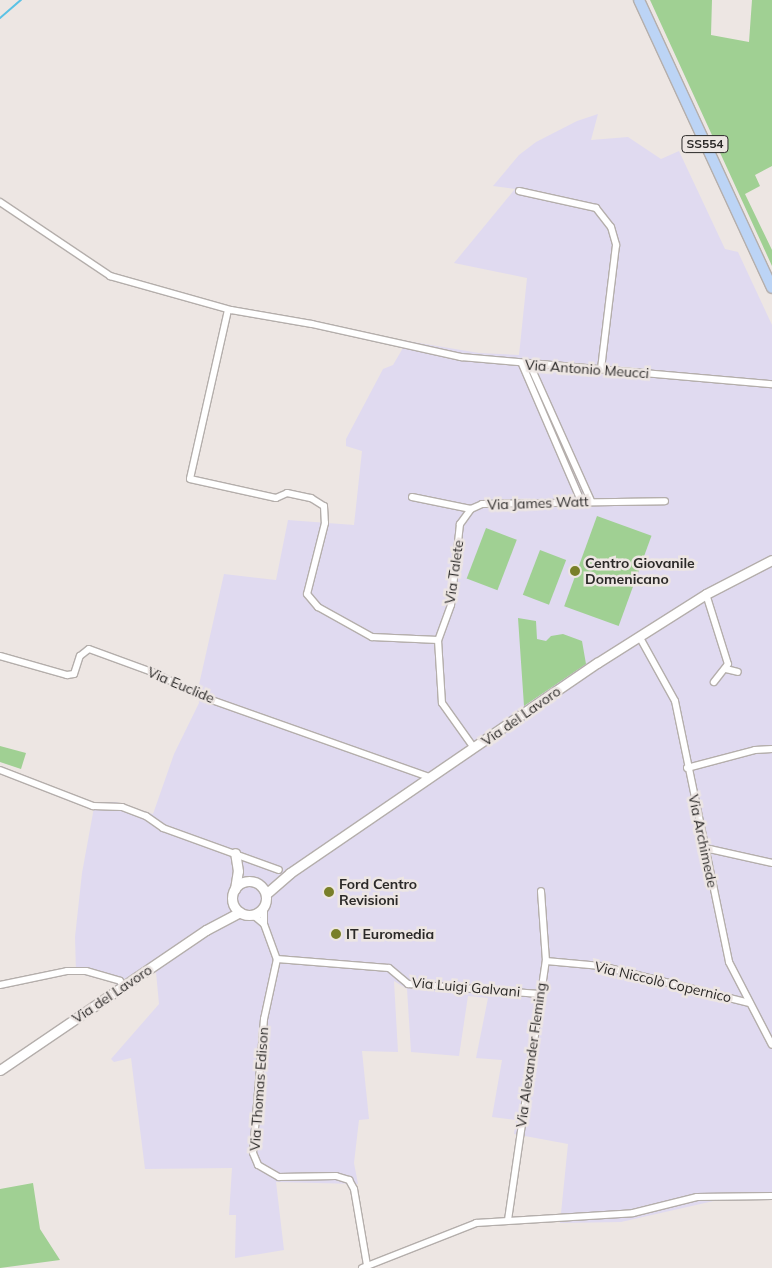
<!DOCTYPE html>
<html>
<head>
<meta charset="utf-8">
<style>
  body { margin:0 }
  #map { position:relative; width:772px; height:1268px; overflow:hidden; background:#ede6e3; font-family:Mulish,sans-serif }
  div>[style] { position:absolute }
  .industrial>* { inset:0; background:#e0daf0 }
  .green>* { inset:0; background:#a0d093; transform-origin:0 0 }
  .stream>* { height:2px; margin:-1px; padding:0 1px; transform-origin:1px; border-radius:1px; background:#5bc2e5 }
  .roads { filter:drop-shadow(1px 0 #b4aeab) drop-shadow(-1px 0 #b4aeab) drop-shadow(0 1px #b4aeab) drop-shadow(0 -1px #b4aeab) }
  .street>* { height:6px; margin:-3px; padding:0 3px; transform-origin:3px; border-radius:3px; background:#fff }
  .secondary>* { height:9px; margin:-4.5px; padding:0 4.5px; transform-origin:4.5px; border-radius:4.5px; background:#fff }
  .secondary>.ring { margin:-4.5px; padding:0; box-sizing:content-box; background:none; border:9px solid #fff; border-radius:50% }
  .primary>* { height:10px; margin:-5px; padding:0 5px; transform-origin:5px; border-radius:5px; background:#bcd4f5 }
  .dots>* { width:14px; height:14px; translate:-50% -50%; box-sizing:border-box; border:2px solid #ede6e3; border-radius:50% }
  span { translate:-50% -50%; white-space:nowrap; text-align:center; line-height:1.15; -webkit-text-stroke:5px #ede6e3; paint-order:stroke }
  .shield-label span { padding:1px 4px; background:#ede6e3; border:1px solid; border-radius:4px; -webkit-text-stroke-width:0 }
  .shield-label { font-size:12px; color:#2b2928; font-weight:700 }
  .street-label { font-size:14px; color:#2b2928 }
  .poi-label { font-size:14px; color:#2b2928; font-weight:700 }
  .left { translate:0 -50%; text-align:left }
</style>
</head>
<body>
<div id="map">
  <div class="industrial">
    <i style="clip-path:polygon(598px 114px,591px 140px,628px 137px,661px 159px,679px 151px,725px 249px,738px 252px,772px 325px,772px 1199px,718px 1200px,621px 1222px,560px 1223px,568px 1144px,514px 1134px,516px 1120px,492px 1117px,502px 1060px,476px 1058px,488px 998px,468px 996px,459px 1056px,411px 1052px,407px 989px,394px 981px,398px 1052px,362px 1051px,369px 1119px,359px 1120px,354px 1163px,358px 1184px,276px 1182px,284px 1250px,235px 1258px,236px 1215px,229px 1215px,232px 1168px,145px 1169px,131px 1058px,114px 1062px,111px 1059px,159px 1004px,156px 972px,121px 994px,115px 983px,76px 973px,75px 937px,82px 873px,95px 802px,116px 802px,153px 814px,174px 754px,199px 703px,198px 689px,224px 574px,276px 580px,288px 520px,354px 525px,362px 451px,346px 446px,346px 439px,383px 369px,393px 365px,407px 341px,479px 353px,519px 355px,527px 278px,454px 263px,515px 189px,493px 186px,519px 155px,536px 142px,577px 121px)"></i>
  </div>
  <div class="green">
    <i style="clip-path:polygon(650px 0,712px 0,711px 35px,749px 42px,752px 0,772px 0,772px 166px,755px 175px,760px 186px,745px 194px,772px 250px,772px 266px)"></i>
    <i style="left:597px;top:516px;width:58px;height:96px;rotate:20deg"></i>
    <i style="left:486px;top:528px;width:33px;height:54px;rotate:21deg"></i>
    <i style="left:540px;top:550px;width:28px;height:48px;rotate:21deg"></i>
    <i style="clip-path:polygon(518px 618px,536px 621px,537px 639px,546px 641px,551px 636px,563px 634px,582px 641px,586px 664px,524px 706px)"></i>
    <i style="clip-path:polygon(0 746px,26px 753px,21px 769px,0 762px)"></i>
    <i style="clip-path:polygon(33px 1183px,40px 1229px,60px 1260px,0 1268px,0 1189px)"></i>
  </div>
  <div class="stream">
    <i style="left:0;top:18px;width:28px;rotate:-41deg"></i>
  </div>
  <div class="roads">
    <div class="street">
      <i style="left:519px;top:191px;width:79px;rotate:12.4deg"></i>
      <i style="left:596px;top:208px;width:24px;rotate:52deg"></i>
      <i style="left:611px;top:227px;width:19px;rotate:74deg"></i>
      <i style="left:616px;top:245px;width:125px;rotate:96.9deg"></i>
      <i style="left:0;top:202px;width:133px;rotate:33.9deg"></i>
      <i style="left:110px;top:276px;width:126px;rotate:15.7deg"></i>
      <i style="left:231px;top:310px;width:82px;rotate:9.8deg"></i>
      <i style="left:312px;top:324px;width:153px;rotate:12.5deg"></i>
      <i style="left:461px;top:357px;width:312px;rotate:5deg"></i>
      <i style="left:228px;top:310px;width:173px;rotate:102.7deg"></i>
      <i style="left:190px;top:479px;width:88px;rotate:12.5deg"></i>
      <i style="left:276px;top:498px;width:12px;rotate:-24deg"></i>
      <i style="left:287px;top:493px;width:25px;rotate:12deg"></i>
      <i style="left:311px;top:498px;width:15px;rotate:32deg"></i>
      <i style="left:324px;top:506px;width:17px;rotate:87deg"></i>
      <i style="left:325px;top:523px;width:73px;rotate:104.2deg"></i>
      <i style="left:307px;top:594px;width:17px;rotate:50deg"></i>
      <i style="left:318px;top:607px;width:62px;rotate:29.1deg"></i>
      <i style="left:372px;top:637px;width:66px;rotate:2.6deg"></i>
      <i style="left:522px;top:364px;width:149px;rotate:66.7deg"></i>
      <i style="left:530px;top:365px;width:149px;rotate:65.8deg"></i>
      <i style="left:412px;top:497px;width:60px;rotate:11.5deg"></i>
      <i style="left:471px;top:509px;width:12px;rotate:-24deg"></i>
      <i style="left:482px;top:504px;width:183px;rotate:-0.9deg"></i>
      <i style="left:471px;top:509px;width:19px;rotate:126deg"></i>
      <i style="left:460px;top:524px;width:81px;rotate:96.3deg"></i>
      <i style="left:451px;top:605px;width:37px;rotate:110deg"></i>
      <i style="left:438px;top:640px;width:63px;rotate:86.4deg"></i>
      <i style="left:442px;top:703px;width:55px;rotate:54.6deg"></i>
      <i style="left:706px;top:594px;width:73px;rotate:72.6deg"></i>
      <i style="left:728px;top:664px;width:23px;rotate:128deg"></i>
      <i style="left:639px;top:636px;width:74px;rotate:61deg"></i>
      <i style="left:675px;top:701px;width:267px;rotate:78.3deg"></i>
      <i style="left:729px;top:962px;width:93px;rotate:62.6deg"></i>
      <i style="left:0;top:656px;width:70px;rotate:15.8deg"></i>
      <i style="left:67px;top:675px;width:7px;rotate:-8deg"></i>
      <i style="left:74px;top:674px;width:19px;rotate:-72deg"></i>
      <i style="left:80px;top:656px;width:11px;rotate:-38deg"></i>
      <i style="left:89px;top:649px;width:67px;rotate:20.1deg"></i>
      <i style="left:152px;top:672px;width:60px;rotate:25.7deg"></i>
      <i style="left:206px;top:698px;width:237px;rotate:19.5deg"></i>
      <i style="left:726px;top:669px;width:12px;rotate:14deg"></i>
      <i style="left:687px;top:768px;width:70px;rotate:-14.8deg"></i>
      <i style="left:755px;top:750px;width:17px;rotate:-3deg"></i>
      <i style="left:0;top:770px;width:100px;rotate:21.2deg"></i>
      <i style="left:93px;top:806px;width:29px;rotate:2deg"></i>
      <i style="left:122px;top:807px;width:26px;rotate:21deg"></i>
      <i style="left:146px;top:816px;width:21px;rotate:35deg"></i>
      <i style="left:163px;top:828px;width:123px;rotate:19.9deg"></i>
      <i style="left:705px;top:848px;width:69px;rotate:12.6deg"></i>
      <i style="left:264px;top:907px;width:17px;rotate:90deg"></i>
      <i style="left:264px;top:924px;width:37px;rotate:70deg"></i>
      <i style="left:277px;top:959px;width:61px;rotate:102.2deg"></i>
      <i style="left:264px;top:1019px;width:134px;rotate:94.7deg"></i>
      <i style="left:253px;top:1153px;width:13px;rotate:67deg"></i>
      <i style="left:258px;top:1165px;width:24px;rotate:30deg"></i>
      <i style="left:279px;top:1177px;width:57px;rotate:-1deg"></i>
      <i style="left:336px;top:1176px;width:14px;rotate:17deg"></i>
      <i style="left:349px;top:1180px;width:10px;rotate:61deg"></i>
      <i style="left:354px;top:1189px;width:77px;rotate:80.3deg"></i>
      <i style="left:253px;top:915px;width:14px;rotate:39deg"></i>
      <i style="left:277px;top:959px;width:112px;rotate:4.6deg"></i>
      <i style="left:389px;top:968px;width:25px;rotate:40deg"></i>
      <i style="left:408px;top:984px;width:132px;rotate:4.3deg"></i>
      <i style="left:546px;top:961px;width:55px;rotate:5.2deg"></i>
      <i style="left:601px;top:966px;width:153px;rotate:14deg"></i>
      <i style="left:0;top:985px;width:68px;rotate:-11.8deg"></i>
      <i style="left:67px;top:971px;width:19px"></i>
      <i style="left:86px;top:971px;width:35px;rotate:16deg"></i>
      <i style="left:120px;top:981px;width:6px;rotate:59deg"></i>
      <i style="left:508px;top:1220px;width:262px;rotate:-81.7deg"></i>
      <i style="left:546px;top:961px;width:70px;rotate:-94.1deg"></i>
      <i style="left:362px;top:1268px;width:123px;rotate:-21.5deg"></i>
      <i style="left:476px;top:1223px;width:157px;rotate:-3.6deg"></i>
      <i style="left:633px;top:1213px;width:66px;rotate:-14deg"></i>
      <i style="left:697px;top:1197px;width:75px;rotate:-0.8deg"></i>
    </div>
    <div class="secondary">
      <i class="ring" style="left:232px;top:881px;width:25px;height:25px"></i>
      <i style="left:235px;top:889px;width:18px;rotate:-81deg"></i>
      <i style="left:238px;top:871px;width:18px;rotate:-99deg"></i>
      <i style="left:266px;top:894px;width:32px;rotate:-41deg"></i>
      <i style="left:290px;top:873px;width:372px;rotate:-34.4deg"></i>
      <i style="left:597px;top:663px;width:129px;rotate:-32.3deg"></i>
      <i style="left:706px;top:594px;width:74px;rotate:-27.3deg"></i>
      <i style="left:0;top:1070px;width:249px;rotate:-34.2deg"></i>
      <i style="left:206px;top:930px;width:38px;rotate:-28deg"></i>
    </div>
    <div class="primary">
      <i style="left:639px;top:0;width:317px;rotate:65.2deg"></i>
    </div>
  </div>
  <div class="dots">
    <i style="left:575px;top:571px;background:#797f29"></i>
    <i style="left:329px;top:892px;background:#797f29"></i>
    <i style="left:336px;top:934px;background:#797f29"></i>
  </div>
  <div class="shield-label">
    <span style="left:705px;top:144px">SS554</span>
  </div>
  <div class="street-label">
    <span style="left:587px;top:369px;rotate:4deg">Via Antonio Meucci</span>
    <span style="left:538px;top:503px;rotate:-2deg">Via James Watt</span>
    <span style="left:454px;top:572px;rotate:-82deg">Via Talete</span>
    <span style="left:181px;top:685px;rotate:23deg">Via Euclide</span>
    <span style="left:521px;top:716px;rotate:-35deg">Via del Lavoro</span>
    <span style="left:703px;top:841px;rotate:78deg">Via Archimede</span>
    <span style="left:663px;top:982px;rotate:13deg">Via Niccolò Copernico</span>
    <span style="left:466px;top:987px;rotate:5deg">Via Luigi Galvani</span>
    <span style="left:112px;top:994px;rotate:-34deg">Via del Lavoro</span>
    <span style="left:531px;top:1055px;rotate:-82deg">Via Alexander Fleming</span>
    <span style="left:259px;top:1089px;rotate:-86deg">Via Thomas Edison</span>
  </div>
  <div class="poi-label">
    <span class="left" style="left:585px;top:571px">Centro Giovanile<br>Domenicano</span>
    <span class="left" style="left:339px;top:892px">Ford Centro<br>Revisioni</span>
    <span class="left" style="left:346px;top:934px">IT Euromedia</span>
  </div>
</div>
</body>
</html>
